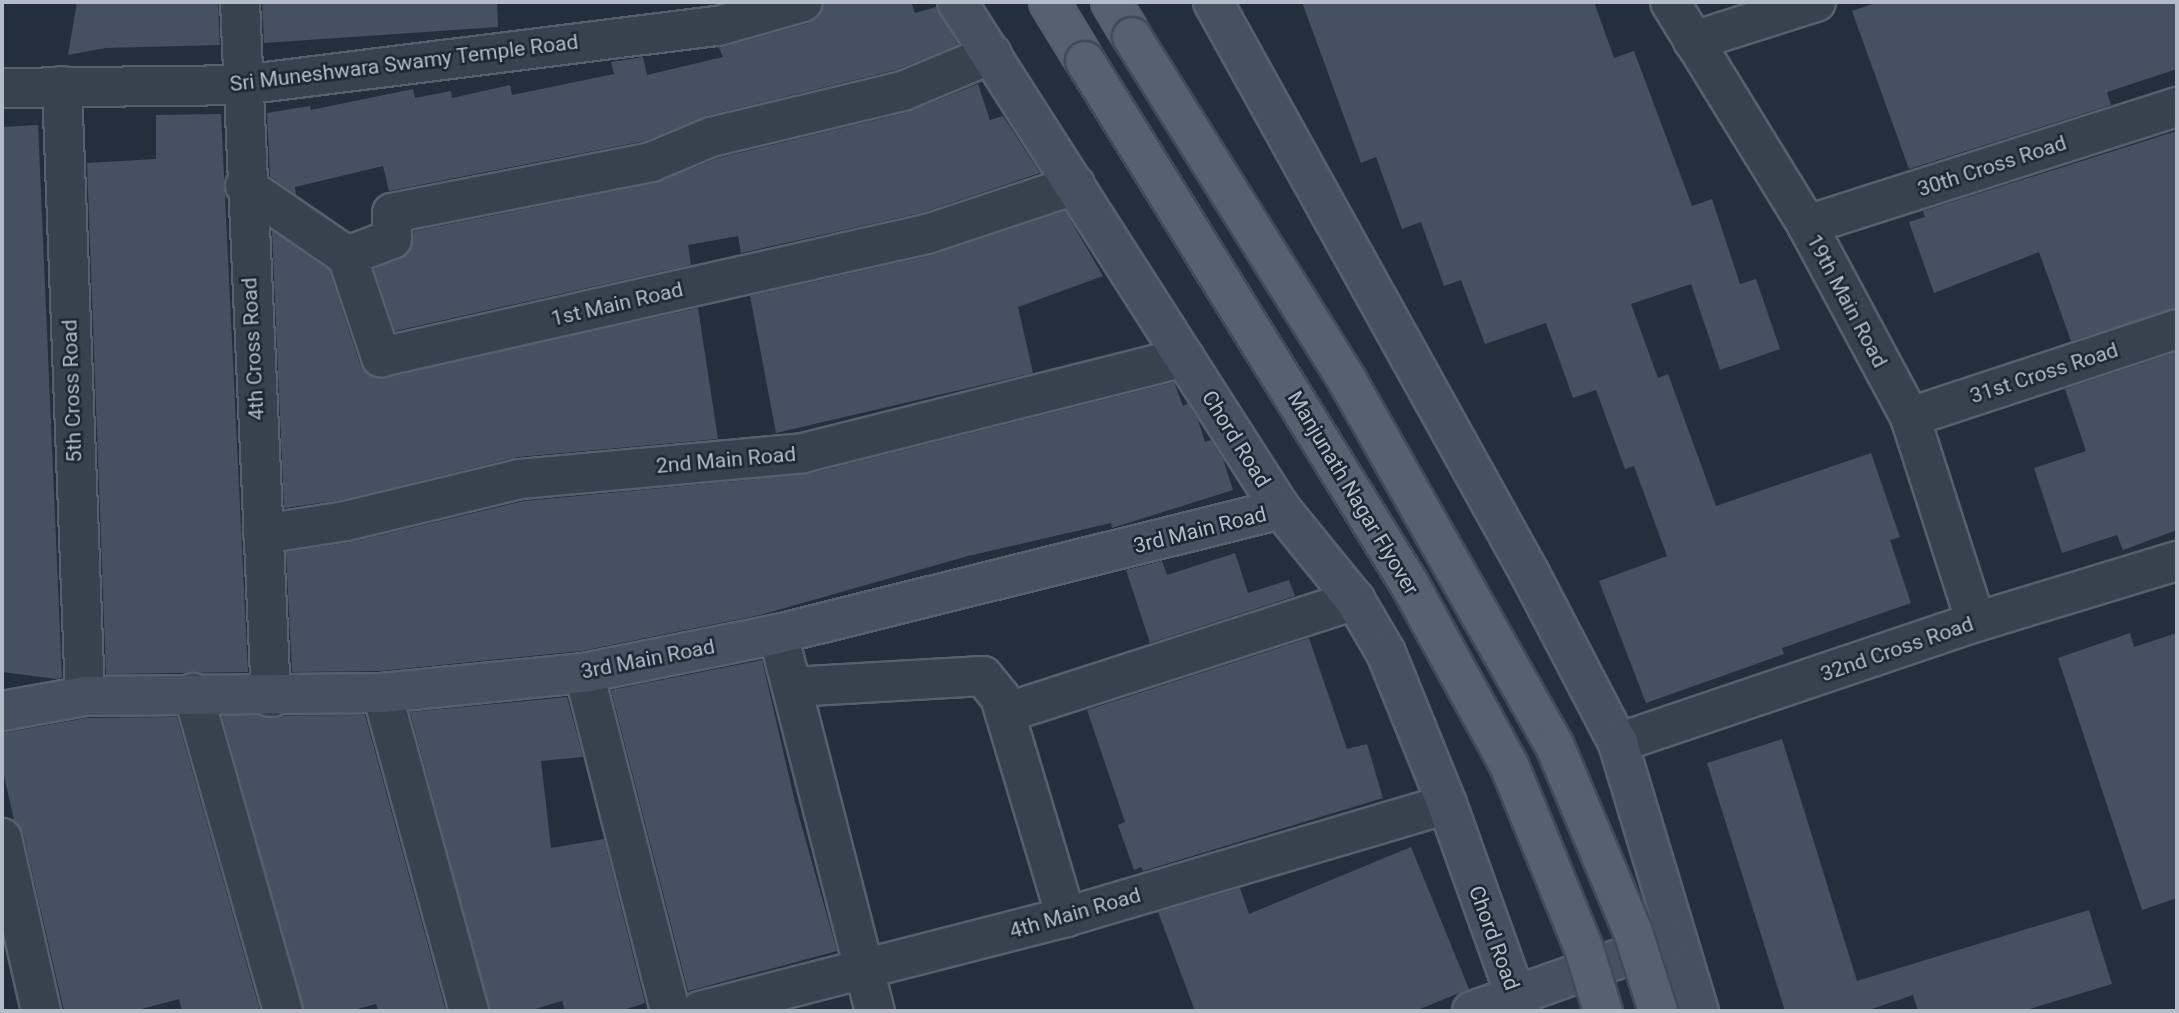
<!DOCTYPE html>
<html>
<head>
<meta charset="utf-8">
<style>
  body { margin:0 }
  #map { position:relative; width:2179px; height:1013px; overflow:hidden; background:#242f3e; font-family:Roboto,sans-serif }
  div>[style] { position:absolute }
  .building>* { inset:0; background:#455162 }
  .roads { filter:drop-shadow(2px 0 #565f6c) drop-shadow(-2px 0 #565f6c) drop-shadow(0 2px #565f6c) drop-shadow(0 -2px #565f6c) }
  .street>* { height:38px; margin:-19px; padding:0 19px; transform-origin:19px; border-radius:19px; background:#38414e }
  .secondary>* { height:38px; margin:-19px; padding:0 19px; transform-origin:19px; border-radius:19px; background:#465061 }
  .primary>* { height:38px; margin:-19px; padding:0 19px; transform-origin:19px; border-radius:19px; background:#56606e }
  .bridges { filter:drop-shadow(2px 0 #414a57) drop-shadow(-2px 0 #414a57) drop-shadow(0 2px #414a57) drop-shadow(0 -2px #414a57) }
  .primary-bridge>* { height:38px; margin:-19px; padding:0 19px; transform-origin:19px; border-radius:19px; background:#56606e }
  span { translate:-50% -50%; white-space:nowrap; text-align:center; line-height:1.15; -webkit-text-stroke:5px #1d2633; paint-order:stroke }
  .street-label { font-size:21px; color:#b4bcc9 }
  .frame { position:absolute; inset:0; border:4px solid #b4bcc9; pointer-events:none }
</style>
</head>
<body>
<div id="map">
  <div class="building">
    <i style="clip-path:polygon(77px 2px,218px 2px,220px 45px,105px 48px,68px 55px)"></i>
    <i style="clip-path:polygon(262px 2px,497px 2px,498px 27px,264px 43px)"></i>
    <i style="clip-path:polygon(824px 2px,911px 2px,915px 13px,936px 7px,958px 45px,896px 70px,706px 116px,645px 141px,389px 191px,383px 166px,295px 187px,296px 195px,270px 176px,267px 113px,310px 106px,311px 110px,413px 89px,415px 98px,451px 91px,452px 98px,510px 85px,512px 95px,614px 74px,611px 62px,643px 57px,647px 75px,723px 57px,719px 48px,809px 23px,819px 17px)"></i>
    <i style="clip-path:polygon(1302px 2px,1594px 2px,1614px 58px,1634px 51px,1692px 206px,1712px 199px,1740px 284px,1756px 279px,1780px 349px,1720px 370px,1691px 284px,1631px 304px,1658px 378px,1668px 374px,1716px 506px,1871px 453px,1900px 537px,1890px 540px,1911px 603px,1782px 648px,1784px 654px,1646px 703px,1599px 581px,1667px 556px,1634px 466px,1625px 469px,1596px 390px,1573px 398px,1546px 323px,1485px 344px,1461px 280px,1444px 286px,1421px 222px,1402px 229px,1376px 157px,1361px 163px)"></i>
    <i style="clip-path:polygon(1878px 2px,2177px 2px,2177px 69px,2107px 92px,2111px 105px,1909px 169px,1852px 11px)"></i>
    <i style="clip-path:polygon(978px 84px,990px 120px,1003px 116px,1040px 173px,921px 213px,741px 253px,738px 236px,688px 245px,691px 265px,395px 331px,374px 269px,409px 252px,414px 231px,655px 183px,718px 158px,908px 112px)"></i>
    <i style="clip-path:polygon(221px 114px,248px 672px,106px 674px,87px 163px,156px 159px,156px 115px)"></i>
    <i style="clip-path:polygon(38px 125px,62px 678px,57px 679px,2px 672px,2px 127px)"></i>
    <i style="clip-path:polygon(2177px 131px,2177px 308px,2071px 341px,2039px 252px,1934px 293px,1909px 222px,1925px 217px,1923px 211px)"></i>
    <i style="clip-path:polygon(1065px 211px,1103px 276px,1018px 307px,1033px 373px,776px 433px,750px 296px,932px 255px)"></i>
    <i style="clip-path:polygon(272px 231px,329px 270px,360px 364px,376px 378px,698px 308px,718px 439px,518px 457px,342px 500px,284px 508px)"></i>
    <i style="clip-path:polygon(2177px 352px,2177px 530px,2123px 550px,2117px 535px,2062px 553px,2034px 468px,2086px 451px,2065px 389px)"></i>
    <i style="clip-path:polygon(1174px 382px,1183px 406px,1188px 404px,1198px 420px,1205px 442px,1211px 440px,1223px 459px,1233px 490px,1112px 528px,1111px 523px,968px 556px,760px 615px,581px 651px,381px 671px,292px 672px,286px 552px,351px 542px,524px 501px,808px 474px)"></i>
    <i style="clip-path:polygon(1235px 553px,1248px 593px,1289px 580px,1295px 596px,1150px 643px,1126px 570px,1162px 561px,1167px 575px)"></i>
    <i style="clip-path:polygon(2130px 633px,2134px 647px,2177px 633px,2177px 898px,2142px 910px,2058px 658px)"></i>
    <i style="clip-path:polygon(1309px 638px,1347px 749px,1367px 744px,1383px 798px,1143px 871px,1141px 867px,1134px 870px,1118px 825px,1125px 822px,1087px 710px)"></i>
    <i style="clip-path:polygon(762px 660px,795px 802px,837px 951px,688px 991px,611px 690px)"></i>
    <i style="clip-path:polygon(567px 697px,583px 757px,541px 761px,551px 848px,604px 839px,645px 1003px,620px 1011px,565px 1011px,562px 1001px,528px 1011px,490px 1011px,410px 712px)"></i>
    <i style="clip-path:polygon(365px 715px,446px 1011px,378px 1011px,376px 1004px,350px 1011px,304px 1011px,222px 716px)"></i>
    <i style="clip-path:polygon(177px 717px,260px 1011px,182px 1011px,179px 999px,134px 1011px,64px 1011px,23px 833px,14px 820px,2px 767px,2px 733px,87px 718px)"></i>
    <i style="clip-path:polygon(1782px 739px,1857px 981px,2089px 910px,2112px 984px,2023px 1011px,1918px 1011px,1913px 995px,1866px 1011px,1785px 1011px,1707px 763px)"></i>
    <i style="clip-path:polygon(1411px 847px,1469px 989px,1415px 1011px,1195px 1011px,1158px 912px,1240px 888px,1249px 914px)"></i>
  </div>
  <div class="roads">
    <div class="street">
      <i style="left:240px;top:2px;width:696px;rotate:87.45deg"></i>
      <i style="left:1670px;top:2px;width:262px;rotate:58.4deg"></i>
      <i style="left:1807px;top:225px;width:218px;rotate:61.8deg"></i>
      <i style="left:1910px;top:417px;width:215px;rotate:72.2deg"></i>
      <i style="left:1693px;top:41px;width:129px;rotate:-17.6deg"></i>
      <i style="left:62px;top:86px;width:610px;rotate:87.84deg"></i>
      <i style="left:2px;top:88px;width:240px;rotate:-0.7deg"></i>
      <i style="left:242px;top:85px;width:480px;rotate:-7.1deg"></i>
      <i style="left:718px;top:26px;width:88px;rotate:-15.8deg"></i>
      <i style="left:245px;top:186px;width:124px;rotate:34.5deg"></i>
      <i style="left:347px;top:256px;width:107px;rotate:71.4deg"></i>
      <i style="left:381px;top:357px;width:560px;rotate:-12.7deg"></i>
      <i style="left:927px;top:234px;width:156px;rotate:-18.3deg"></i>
      <i style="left:1807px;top:225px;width:388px;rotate:-17.7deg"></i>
      <i style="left:347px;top:256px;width:48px;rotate:-20.7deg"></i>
      <i style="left:392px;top:239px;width:26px;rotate:-90deg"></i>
      <i style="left:392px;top:213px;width:264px;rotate:-11.1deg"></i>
      <i style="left:651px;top:162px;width:65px;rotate:-22.6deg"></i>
      <i style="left:711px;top:137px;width:197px;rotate:-13.5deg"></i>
      <i style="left:903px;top:91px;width:96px;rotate:-22.6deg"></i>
      <i style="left:1910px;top:417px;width:281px;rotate:-18.2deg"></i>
      <i style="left:263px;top:534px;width:84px;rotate:-8.9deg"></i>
      <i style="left:346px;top:521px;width:179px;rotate:-13.6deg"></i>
      <i style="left:520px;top:479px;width:284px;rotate:-5.2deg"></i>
      <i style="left:803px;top:453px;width:393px;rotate:-14.1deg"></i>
      <i style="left:778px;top:634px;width:389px;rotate:75.6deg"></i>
      <i style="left:584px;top:673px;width:349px;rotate:75.7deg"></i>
      <i style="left:792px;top:687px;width:191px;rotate:-3.3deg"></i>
      <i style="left:983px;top:676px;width:27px;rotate:51deg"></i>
      <i style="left:1000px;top:697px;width:230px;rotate:73.3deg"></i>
      <i style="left:193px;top:693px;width:330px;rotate:74.2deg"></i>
      <i style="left:382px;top:693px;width:330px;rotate:74.7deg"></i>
      <i style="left:1005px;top:713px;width:368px;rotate:-17.9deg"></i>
      <i style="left:1618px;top:743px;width:378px;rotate:-18.7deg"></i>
      <i style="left:1976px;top:622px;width:210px;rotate:-16.9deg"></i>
      <i style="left:2px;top:838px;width:177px;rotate:77.3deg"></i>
      <i style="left:700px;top:1011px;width:378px;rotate:-14.4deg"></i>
      <i style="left:1066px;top:917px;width:397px;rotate:-16.5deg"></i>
    </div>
    <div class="secondary">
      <i style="left:957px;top:2px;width:602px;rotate:57.42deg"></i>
      <i style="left:1281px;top:509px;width:117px;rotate:50.9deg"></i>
      <i style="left:1355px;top:600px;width:61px;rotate:59.7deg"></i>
      <i style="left:1386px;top:653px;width:163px;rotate:68deg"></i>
      <i style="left:1447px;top:804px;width:220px;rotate:70.3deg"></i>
      <i style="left:1213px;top:2px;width:654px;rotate:61deg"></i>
      <i style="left:1530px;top:574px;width:191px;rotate:62.5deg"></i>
      <i style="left:1618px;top:743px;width:280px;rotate:73.2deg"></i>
      <i style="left:2px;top:711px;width:84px;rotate:-10.2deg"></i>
      <i style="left:85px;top:696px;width:297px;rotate:-0.6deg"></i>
      <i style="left:382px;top:693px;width:203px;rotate:-5.7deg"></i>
      <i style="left:584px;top:673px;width:198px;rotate:-11.4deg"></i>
      <i style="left:778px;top:634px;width:518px;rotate:-13.96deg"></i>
      <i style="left:1472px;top:1011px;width:211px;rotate:-19.6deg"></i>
    </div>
    <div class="primary">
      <i style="left:1049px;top:2px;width:69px;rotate:58.6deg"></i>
      <i style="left:1111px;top:2px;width:41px;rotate:59deg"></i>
    </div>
  </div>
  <div class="bridges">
    <div class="primary-bridge">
      <i style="left:1132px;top:37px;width:405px;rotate:57.9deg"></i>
      <i style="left:1347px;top:380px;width:419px;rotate:60.4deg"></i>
      <i style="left:1554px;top:744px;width:204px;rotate:67.2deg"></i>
      <i style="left:1633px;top:932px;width:83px;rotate:72.4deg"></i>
      <i style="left:1085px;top:61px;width:617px;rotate:58.19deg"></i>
      <i style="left:1410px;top:585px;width:205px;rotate:61.2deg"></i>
      <i style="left:1509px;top:765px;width:199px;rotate:67.8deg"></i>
      <i style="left:1584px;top:949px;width:65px;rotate:73deg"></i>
    </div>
  </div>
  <div class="street-label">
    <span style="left:404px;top:63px;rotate:-7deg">Sri Muneshwara Swamy Temple Road</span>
    <span style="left:1992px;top:166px;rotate:-18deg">30th Cross Road</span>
    <span style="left:1847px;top:301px;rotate:62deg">19th Main Road</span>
    <span style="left:617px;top:304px;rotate:-13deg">1st Main Road</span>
    <span style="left:253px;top:349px;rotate:-93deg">4th Cross Road</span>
    <span style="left:2044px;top:373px;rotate:-18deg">31st Cross Road</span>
    <span style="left:72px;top:391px;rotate:-92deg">5th Cross Road</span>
    <span style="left:1236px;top:439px;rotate:58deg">Chord Road</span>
    <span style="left:726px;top:460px;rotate:-5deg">2nd Main Road</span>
    <span style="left:1353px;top:493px;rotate:59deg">Manjunath Nagar Flyover</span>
    <span style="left:1200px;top:530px;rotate:-14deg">3rd Main Road</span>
    <span style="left:1897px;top:649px;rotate:-19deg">32nd Cross Road</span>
    <span style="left:648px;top:659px;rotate:-11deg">3rd Main Road</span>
    <span style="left:1075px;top:913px;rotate:-16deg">4th Main Road</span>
    <span style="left:1494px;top:938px;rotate:70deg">Chord Road</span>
  </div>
  <div class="frame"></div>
</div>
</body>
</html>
